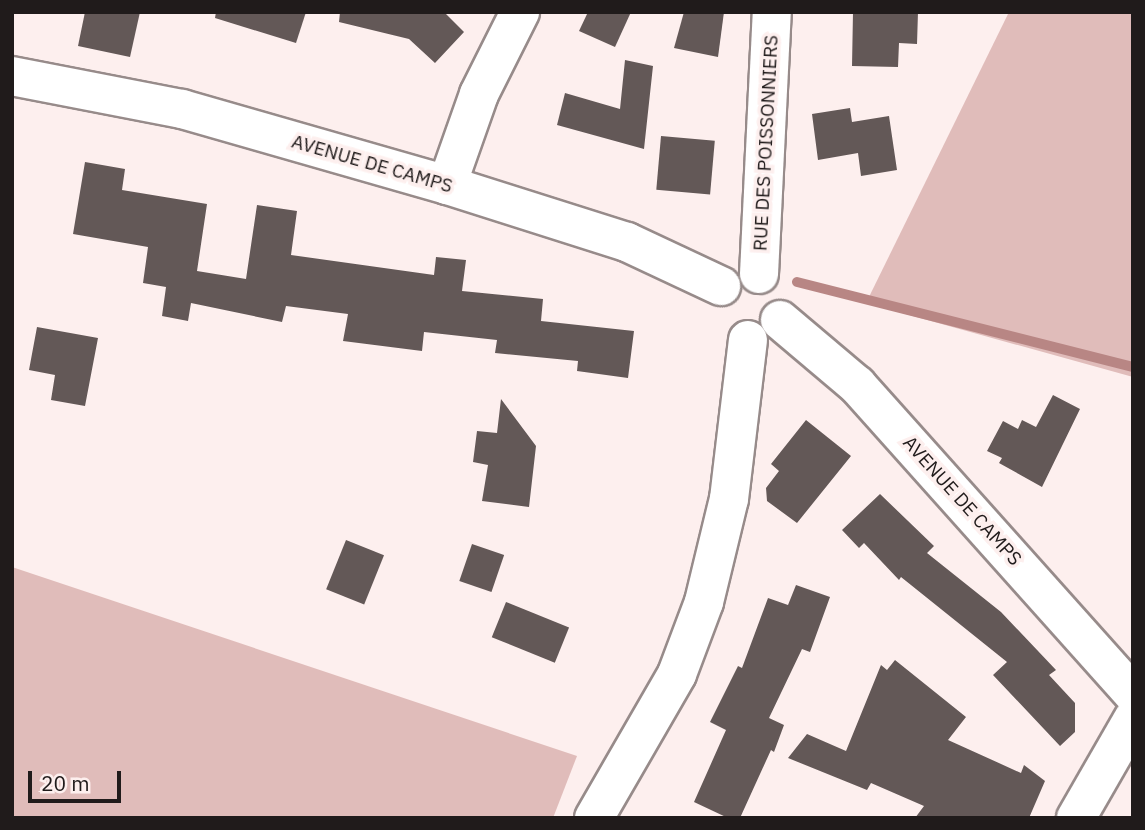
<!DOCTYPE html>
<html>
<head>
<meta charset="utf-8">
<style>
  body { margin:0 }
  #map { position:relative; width:1145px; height:830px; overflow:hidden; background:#fdefee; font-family:"IBM Plex Sans",sans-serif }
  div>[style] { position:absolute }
  .green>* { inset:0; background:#e0bcba }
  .stream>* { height:10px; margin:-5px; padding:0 5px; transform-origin:5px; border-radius:5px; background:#b88684 }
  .building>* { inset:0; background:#635857; transform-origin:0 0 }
  .roads { filter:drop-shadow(2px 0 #978b8a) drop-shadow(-2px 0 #978b8a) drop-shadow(0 2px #978b8a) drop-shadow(0 -2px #978b8a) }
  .minor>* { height:38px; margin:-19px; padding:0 19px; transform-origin:19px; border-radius:19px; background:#fff }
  span { translate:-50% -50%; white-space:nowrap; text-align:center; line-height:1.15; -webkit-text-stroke:7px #fdefee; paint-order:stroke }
  .street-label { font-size:19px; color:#201b1b }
  .frame { position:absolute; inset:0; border:14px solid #201b1b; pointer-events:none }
  .scale { position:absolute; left:28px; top:771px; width:93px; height:32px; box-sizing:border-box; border:4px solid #201b1b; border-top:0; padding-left:9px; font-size:21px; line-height:24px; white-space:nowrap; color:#201b1b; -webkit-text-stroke:5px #fdefee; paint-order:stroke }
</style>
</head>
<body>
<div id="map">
  <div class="green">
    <i style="clip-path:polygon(1009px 12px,1133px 12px,1133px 377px,866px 303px)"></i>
    <i style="clip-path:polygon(12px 567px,577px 756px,553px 818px,12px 818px)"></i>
  </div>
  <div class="stream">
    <i style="left:797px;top:282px;width:347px;rotate:14.2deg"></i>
  </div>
  <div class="building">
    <i style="clip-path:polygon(85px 12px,140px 12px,130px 57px,78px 46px)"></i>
    <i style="clip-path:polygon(216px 12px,306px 12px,296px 43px,215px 18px)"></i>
    <i style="clip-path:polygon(340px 12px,444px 12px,464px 32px,435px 63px,409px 39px,339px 22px)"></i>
    <i style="clip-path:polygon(588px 12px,631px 12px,615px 47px,579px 31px)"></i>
    <i style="clip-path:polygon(684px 12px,724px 12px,718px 57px,674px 48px)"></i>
    <i style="clip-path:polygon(853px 12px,918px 12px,917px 44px,899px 43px,898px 67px,852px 66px)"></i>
    <i style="clip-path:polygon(625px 60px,653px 66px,644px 149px,557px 125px,565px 93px,620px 109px)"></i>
    <i style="clip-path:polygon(850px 108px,852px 122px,889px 116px,897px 170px,861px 176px,858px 153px,818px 160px,812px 114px)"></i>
    <i style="left:661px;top:136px;width:54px;height:54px;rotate:5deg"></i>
    <i style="clip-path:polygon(85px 162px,125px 169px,122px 190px,207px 204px,197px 271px,246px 279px,257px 205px,297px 211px,291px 255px,434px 275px,436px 257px,466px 260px,462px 291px,543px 299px,541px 321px,634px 331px,628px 378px,577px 371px,578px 361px,495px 353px,497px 340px,424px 332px,422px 351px,343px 341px,348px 314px,286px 306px,282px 322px,191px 303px,188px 321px,162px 316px,166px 287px,143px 283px,148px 247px,73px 234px)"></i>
    <i style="clip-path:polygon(37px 327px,98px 338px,85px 406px,51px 400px,55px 375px,29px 370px)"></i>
    <i style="clip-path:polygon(1053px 395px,1080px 409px,1042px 487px,999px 463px,1002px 458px,987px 451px,1003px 421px,1018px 429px,1022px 420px,1036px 427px)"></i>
    <i style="clip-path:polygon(501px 399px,536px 446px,529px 507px,482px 501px,488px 465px,473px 462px,477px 431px,497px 433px)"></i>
    <i style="clip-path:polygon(806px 420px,851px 456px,797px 523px,767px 501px,766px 488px,779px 471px,771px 464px)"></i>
    <i style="clip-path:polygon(880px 494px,934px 546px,927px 553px,1001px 612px,1056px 670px,1049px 675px,1075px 703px,1075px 732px,1060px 746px,993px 675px,1007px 662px,901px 577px,899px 580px,864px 543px,859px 548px,842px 530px)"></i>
    <i style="left:346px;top:540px;width:41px;height:53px;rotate:22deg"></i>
    <i style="left:472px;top:544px;width:34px;height:39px;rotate:19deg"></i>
    <i style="clip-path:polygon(796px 585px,830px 597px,810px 652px,802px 649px,769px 718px,784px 725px,774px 752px,771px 750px,740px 818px,728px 818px,694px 802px,726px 730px,710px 722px,738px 666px,742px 668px,768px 598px,788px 605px)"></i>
    <i style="left:506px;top:602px;width:68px;height:38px;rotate:22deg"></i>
    <i style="clip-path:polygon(895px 660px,966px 717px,948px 740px,1021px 773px,1024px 765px,1045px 781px,1029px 818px,915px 818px,924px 806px,871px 783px,867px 790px,788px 758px,807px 734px,846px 751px,881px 665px,887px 670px)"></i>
  </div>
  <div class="roads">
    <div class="minor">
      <i style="left:12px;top:76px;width:173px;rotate:11deg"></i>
      <i style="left:182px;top:109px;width:276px;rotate:16deg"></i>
      <i style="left:447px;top:185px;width:189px;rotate:17.6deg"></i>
      <i style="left:627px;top:242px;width:104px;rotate:25.1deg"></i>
      <i style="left:447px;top:185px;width:96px;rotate:-70.6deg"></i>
      <i style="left:479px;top:94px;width:92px;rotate:-63.4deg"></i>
      <i style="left:759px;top:274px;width:262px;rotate:-87.2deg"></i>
      <i style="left:780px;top:320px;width:101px;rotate:40.2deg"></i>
      <i style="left:857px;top:385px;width:414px;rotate:48.2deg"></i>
      <i style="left:594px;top:818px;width:166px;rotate:-60deg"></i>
      <i style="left:677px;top:674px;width:77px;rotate:-69.4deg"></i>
      <i style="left:704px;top:602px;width:106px;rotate:-76.4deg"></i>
      <i style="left:729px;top:499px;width:160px;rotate:-83.2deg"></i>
      <i style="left:1076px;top:818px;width:114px;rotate:-60.1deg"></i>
    </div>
  </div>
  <div class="street-label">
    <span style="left:766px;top:143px;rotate:-87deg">RUE DES POISSONNIERS</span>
    <span style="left:372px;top:164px;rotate:16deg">AVENUE DE CAMPS</span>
    <span style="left:962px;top:501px;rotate:48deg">AVENUE DE CAMPS</span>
  </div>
  <div class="frame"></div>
  <div class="scale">20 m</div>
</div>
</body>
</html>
